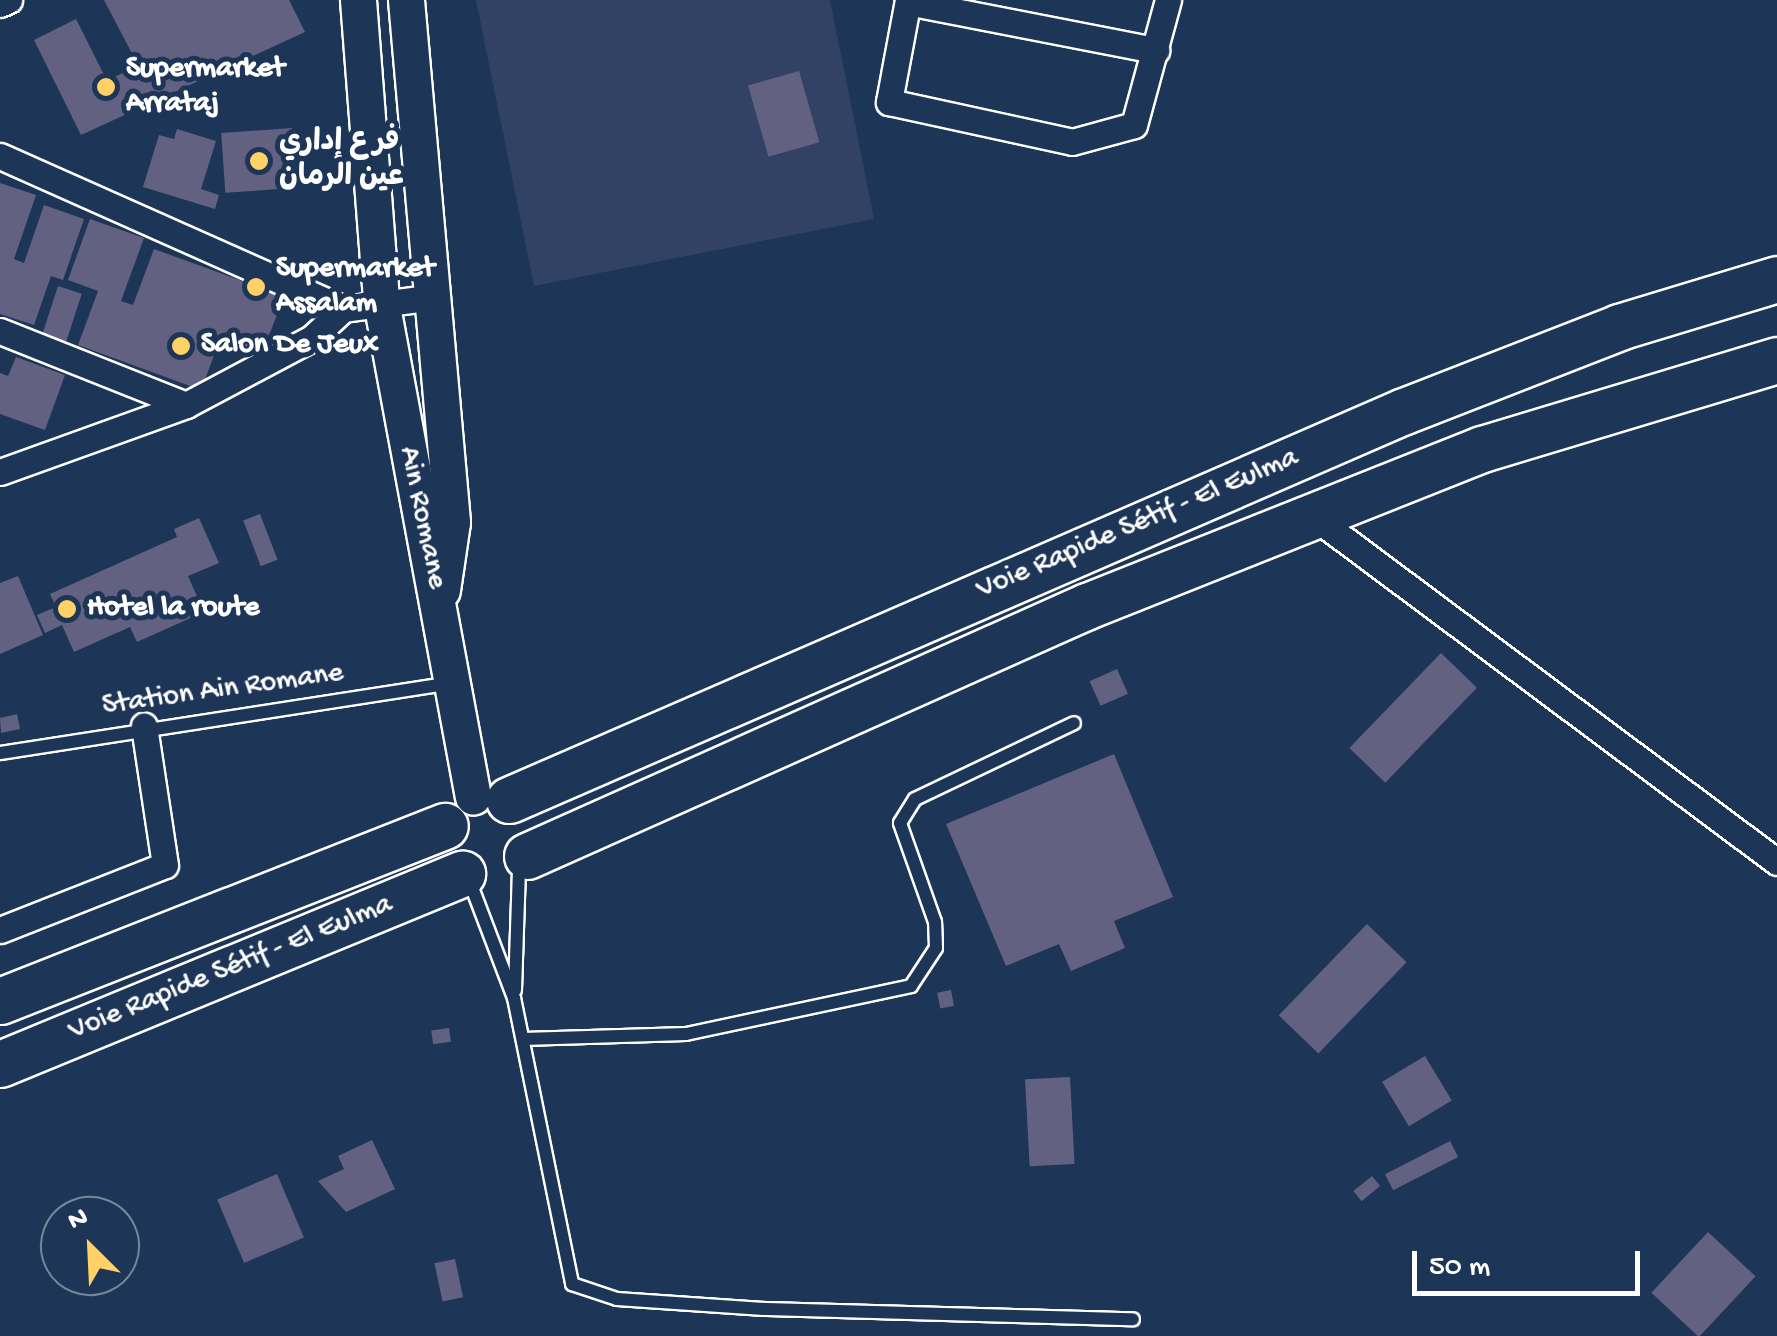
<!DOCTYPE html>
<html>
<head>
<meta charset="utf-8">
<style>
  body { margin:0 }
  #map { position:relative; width:1777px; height:1336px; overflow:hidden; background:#1d3557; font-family:"Gochi Hand","Playpen Sans Arabic",sans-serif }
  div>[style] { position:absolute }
  .built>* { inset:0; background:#324264 }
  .building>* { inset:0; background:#636182; transform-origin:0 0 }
  .roads { filter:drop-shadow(2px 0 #fff) drop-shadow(-2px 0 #fff) drop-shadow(0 2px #fff) drop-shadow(0 -2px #fff) }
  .lane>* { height:12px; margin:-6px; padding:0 6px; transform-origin:6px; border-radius:6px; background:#1d3557 }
  .street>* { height:25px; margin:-12.5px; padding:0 12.5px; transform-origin:12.5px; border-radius:12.5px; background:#1d3557 }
  .secondary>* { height:35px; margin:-17.5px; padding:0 17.5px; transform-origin:17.5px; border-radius:17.5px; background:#1d3557 }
  .highway>* { height:45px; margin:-22.5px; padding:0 22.5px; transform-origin:22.5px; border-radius:22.5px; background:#1d3557 }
  .dots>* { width:28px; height:28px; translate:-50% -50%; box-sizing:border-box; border:5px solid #1d3557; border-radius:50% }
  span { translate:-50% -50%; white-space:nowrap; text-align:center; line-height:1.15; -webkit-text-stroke:10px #1d3557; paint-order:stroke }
  .poi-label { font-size:30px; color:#fff; font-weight:700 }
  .left { translate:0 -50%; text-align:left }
  .street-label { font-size:30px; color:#fff }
  .north { position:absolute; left:40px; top:1196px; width:100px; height:100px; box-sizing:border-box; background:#1d3557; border:2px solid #77869a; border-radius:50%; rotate:336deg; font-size:28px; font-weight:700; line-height:40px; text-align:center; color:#fff }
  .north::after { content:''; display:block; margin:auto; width:35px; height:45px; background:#ffd166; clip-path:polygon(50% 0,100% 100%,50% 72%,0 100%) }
  .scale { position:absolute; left:1412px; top:1251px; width:228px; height:45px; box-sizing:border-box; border:5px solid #fff; border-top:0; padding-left:12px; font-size:30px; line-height:35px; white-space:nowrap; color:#fff; -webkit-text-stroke:8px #1d3557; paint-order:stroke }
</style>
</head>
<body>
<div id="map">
  <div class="built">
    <i style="clip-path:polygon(476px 0,830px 0,874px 219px,534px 286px)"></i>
  </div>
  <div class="building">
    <i style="clip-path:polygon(104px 0,289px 0,305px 32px,81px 135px,34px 40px,76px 19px,107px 81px,138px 65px)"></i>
    <i style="left:799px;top:71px;width:74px;height:53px;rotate:74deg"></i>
    <i style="left:292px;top:128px;width:60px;height:71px;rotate:86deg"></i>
    <i style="clip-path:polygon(177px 129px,216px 141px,201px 189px,219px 195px,215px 209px,143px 187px,159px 135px,174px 139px)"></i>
    <i style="clip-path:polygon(0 183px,36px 195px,14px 259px,24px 263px,44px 205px,84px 219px,63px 280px,51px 276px,34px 325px,0 314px)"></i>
    <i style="clip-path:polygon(90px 219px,144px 238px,121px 301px,133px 305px,154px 249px,284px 296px,261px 357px,219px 342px,201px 390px,78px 345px,98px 291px,68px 280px)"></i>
    <i style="left:58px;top:286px;width:25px;height:55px;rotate:18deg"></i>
    <i style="clip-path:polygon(16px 357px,65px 375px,45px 430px,0 414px,0 373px,8px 376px)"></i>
    <i style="left:260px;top:514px;width:49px;height:18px;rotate:69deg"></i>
    <i style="clip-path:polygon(199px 518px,219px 563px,188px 576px,204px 612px,137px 642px,130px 627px,74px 652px,62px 625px,45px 633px,37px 615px,56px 607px,50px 594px,177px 537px,174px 529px)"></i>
    <i style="clip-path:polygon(18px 576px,43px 635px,0 654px,0 583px)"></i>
    <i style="left:1441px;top:653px;width:50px;height:132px;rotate:44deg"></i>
    <i style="left:1117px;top:669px;width:27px;height:30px;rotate:66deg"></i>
    <i style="clip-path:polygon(17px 714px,20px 729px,1px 733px,0 718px)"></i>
    <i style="clip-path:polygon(1114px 754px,1173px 897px,1114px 921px,1125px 948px,1071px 971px,1059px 944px,1006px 966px,946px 824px)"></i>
    <i style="left:1367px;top:924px;width:55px;height:127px;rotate:44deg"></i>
    <i style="left:951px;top:990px;width:16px;height:14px;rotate:79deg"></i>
    <i style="left:449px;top:1028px;width:14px;height:18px;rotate:82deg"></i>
    <i style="left:1425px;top:1056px;width:52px;height:50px;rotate:59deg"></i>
    <i style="left:1070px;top:1077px;width:87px;height:45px;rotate:87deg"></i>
    <i style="clip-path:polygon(372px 1140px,395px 1189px,346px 1212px,318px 1181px,344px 1169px,338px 1156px)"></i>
    <i style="left:1450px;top:1141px;width:18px;height:73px;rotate:63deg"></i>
    <i style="left:277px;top:1174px;width:69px;height:65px;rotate:67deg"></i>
    <i style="left:1372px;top:1176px;width:13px;height:24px;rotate:51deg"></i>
    <i style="left:1708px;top:1232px;width:65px;height:83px;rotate:43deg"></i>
    <i style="left:455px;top:1259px;width:39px;height:21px;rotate:78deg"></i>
  </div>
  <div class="roads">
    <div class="lane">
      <i style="left:0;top:753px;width:453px;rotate:-8.8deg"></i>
      <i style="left:468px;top:877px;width:129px;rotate:69.2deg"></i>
      <i style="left:514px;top:998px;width:292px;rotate:78.5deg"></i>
      <i style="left:572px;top:1284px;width:47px;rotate:18.4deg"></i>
      <i style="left:617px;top:1299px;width:147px;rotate:3.9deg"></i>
      <i style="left:764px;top:1309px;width:369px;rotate:1.6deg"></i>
      <i style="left:515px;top:990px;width:122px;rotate:-88.1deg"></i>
      <i style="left:523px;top:1039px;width:163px;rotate:-1.8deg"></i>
      <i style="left:686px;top:1034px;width:230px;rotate:-12deg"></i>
      <i style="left:911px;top:986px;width:45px;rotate:-56.7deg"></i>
      <i style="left:936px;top:948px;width:26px;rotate:-92deg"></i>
      <i style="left:935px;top:922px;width:105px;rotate:-109.5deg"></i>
      <i style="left:900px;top:823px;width:28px;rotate:-58deg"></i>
      <i style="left:915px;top:799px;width:176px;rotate:-25.5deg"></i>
    </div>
    <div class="street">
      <i style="left:908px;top:0;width:104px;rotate:100.6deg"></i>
      <i style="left:889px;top:102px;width:187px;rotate:12.3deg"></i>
      <i style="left:1072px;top:142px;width:64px;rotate:-15.3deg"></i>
      <i style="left:1134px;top:125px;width:130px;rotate:-74.8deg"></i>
      <i style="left:908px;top:2px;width:253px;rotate:11deg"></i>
      <i style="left:0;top:4px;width:10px;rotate:-24deg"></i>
      <i style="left:0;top:156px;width:376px;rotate:24deg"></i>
      <i style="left:0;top:331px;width:200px;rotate:21.7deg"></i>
      <i style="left:0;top:472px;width:198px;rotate:-19.8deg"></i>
      <i style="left:186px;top:405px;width:143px;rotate:-28deg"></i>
      <i style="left:312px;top:338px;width:42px;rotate:-43.1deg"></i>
      <i style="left:343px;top:309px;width:92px;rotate:-7.5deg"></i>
      <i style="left:1313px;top:516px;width:579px;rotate:36.71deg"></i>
      <i style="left:0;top:930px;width:177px;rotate:-21.5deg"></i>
      <i style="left:165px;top:865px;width:141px;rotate:-98.6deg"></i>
    </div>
    <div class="secondary">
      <i style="left:358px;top:0;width:302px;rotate:85.6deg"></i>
      <i style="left:381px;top:301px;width:504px;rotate:79.49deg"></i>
      <i style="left:406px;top:0;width:524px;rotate:84.96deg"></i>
      <i style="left:452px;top:522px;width:69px;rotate:98.4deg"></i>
    </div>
    <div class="highway">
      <i style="left:509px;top:800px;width:976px;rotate:-23.49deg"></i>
      <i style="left:1404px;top:411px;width:231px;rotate:-21.3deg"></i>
      <i style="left:1619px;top:327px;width:165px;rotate:-16.9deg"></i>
      <i style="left:527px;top:856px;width:613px;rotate:-24.06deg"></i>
      <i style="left:1087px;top:606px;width:425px;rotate:-21.7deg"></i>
      <i style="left:1482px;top:449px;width:308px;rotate:-16.8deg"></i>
      <i style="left:0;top:1001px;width:478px;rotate:-21.5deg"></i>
      <i style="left:0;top:1064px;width:500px;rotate:-22.4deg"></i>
    </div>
  </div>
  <div class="dots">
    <i style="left:106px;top:87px;background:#ffd166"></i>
    <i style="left:259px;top:161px;background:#ffd166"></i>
    <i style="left:256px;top:287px;background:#ffd166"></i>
    <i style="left:181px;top:346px;background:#ffd166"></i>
    <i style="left:67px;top:609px;background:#ffd166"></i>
  </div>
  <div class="poi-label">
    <span class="left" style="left:126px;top:87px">Supermarket<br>Arrataj</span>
    <span class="left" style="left:279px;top:161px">فرع إداري<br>عين الرمان</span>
    <span class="left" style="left:276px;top:287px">Supermarket<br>Assalam</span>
    <span class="left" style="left:201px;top:346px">Salon De Jeux</span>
    <span class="left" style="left:87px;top:609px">Hotel la route</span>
  </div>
  <div class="street-label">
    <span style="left:421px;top:518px;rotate:78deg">Ain Romane</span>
    <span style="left:1138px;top:525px;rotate:-23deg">Voie Rapide Sétif - El Eulma</span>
    <span style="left:223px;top:691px;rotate:-8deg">Station Ain Romane</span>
    <span style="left:231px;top:969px;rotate:-22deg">Voie Rapide Sétif - El Eulma</span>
  </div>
  <div class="north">N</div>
  <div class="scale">50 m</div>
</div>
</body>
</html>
